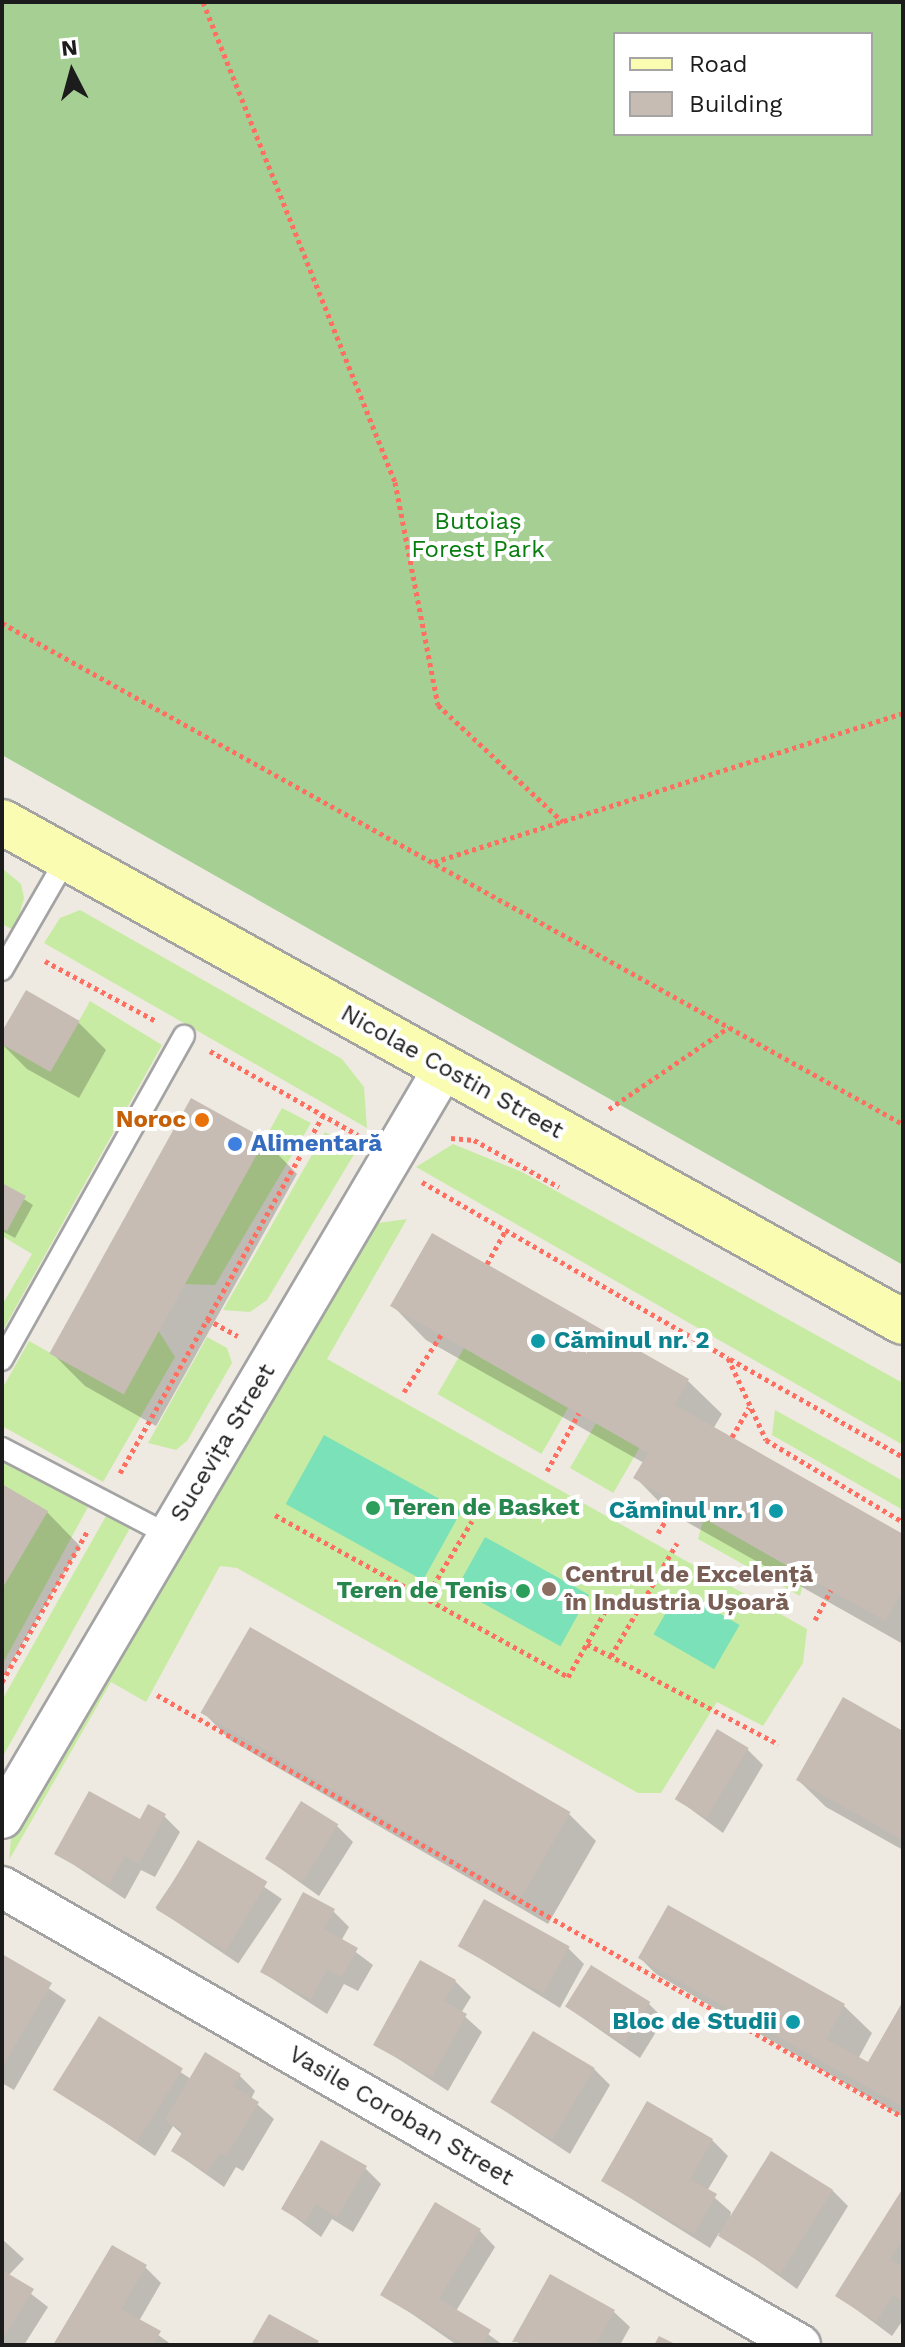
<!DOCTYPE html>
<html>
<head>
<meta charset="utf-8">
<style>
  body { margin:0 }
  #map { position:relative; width:905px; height:2347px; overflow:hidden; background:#eeeae1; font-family:"Work Sans",sans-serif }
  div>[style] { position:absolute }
  .grass>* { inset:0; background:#c8eba4; transform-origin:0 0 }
  .forest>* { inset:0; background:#a6cf94 }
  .pitch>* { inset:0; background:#7be1b8; transform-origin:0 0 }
  .shadow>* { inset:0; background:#0003; transform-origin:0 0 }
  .building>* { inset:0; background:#c6bcb4; transform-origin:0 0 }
  .path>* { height:5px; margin-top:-2.5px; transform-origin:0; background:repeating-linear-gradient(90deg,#ff6f61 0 4px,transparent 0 8px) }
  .roads { filter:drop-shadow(2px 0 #a3a3a3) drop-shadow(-2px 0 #a3a3a3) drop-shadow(0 2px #a3a3a3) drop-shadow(0 -2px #a3a3a3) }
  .lane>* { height:20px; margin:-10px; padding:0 10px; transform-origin:10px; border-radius:10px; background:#fff }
  .street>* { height:40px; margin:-20px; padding:0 20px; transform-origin:20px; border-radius:20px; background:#fff }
  .secondary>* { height:44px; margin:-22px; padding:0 22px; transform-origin:22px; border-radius:22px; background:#f9fcb1 }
  .dots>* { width:22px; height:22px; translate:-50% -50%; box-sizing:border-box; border:4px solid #fff; border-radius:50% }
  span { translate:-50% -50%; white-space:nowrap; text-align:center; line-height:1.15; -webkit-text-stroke:8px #fff; paint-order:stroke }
  .park-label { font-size:24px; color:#077e0e }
  .street-label { font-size:24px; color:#1c1c1c }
  .food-label { font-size:24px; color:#c56008; font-weight:700 }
  .right { translate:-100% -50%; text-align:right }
  .shop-label { font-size:24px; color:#366cbe; font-weight:700 }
  .left { translate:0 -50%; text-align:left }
  .culture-label { font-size:24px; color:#0d838f; font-weight:700 }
  .leisure-label { font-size:24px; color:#27864d; font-weight:700 }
  .education-label { font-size:24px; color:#785e54; font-weight:700 }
  .frame { position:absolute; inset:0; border:4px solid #1c1c1c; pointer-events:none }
  .legend { position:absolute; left:613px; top:32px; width:260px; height:104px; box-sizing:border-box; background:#fff; border:2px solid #a4a4a4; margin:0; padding:10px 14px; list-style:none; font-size:24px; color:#1c1c1c }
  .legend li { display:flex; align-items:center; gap:16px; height:40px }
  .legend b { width:40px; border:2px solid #a4a4a4 }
  .north { position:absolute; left:32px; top:32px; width:80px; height:80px; -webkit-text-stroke:6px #fff; paint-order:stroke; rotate:354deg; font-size:22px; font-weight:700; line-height:32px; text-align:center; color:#1c1c1c }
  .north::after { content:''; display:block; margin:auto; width:28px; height:36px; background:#1c1c1c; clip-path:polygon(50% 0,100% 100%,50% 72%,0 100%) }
</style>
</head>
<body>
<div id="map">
  <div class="grass">
    <i style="clip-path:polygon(2px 868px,21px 884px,24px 898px,15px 931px,2px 924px)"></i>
    <i style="clip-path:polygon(80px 910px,342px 1059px,364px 1087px,367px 1128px,44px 943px,60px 918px)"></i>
    <i style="clip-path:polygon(90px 1001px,162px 1045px,2px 1332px,2px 1305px,32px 1254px,2px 1236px,2px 1044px,51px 1071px)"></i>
    <i style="clip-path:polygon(282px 1108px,311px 1123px,215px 1285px,184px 1284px)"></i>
    <i style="clip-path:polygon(325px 1132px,356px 1151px,267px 1300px,250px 1312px,223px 1310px)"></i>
    <i style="clip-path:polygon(453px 1144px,522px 1172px,903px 1383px,903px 1445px,416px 1167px)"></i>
    <i style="clip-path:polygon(407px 1219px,327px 1359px,807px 1629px,803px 1663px,763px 1726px,717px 1702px,661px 1793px,638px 1793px,237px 1568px,220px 1566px,146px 1702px,111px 1682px,9px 1860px,11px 1838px,364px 1225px)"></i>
    <i style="clip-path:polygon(158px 1330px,175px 1357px,103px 1482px,2px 1426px,2px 1389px,29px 1341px,122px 1393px)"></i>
    <i style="clip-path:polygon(207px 1337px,227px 1348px,232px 1363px,187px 1441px,176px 1450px,148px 1443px)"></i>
    <i style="left:464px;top:1348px;width:120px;height:53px;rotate:30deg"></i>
    <i style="clip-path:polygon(775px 1410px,903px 1481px,903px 1510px,772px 1435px)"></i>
    <i style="left:596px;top:1423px;width:50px;height:52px;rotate:30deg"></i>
    <i style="clip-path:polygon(2px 1458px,88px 1507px,2px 1665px)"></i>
    <i style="clip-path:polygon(106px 1516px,130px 1528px,2px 1758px,2px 1700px)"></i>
    <i style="clip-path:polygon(704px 1518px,805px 1576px,800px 1596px,698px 1539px)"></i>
  </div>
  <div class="forest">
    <i style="clip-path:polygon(evenodd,2px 2px,903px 2px,903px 1265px,2px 755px,2px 2px,615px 34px,871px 34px,871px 134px,615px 134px,615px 34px)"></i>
  </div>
  <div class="pitch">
    <i style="left:324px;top:1435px;width:157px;height:79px;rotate:29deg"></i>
    <i style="left:485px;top:1537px;width:119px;height:59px;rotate:29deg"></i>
    <i style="left:679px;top:1590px;width:70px;height:51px;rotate:30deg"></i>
  </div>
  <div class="shadow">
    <i style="clip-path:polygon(27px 993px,79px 1023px,106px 1050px,79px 1098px,27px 1069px,2px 1044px)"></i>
    <i style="clip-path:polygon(264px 1140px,297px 1174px,156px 1426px,85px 1386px,51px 1352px)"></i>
    <i style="clip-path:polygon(2px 1185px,33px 1205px,15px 1238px,2px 1231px)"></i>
    <i style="clip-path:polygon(433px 1236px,688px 1381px,722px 1414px,713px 1429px,903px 1536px,903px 1644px,669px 1512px,636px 1478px,644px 1463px,426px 1340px,393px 1306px)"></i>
    <i style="clip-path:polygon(2px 1486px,47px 1512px,80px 1546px,2px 1678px)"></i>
    <i style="clip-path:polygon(203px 1712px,569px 1814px,596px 1841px,548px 1924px,230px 1740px)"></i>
    <i style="clip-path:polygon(903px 1733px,903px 1850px,826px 1807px,798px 1780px)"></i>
    <i style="clip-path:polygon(747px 1749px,763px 1765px,723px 1833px,677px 1799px)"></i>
    <i style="clip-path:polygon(164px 1816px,180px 1832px,155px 1877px,141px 1870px,125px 1899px,56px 1853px)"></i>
    <i style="clip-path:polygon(337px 1826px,353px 1842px,319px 1896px,267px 1859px)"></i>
    <i style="left:199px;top:1843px;width:100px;height:78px;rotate:34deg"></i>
    <i style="clip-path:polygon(669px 1908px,844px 2006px,872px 2033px,858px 2059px,869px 2065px,903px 2005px,903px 2117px,656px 1974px,640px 1958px)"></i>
    <i style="clip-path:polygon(333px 1911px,349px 1927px,341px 1941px,373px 1965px,358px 1991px,344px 1984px,327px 2014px,262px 1972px)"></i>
    <i style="clip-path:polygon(460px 1946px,568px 1948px,584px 1964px,560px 2008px)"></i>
    <i style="clip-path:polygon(2px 1957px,66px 2000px,14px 2090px,2px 2083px)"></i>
    <i style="clip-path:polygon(455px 1981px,471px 1997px,461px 2013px,482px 2032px,448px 2091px,375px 2044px)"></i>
    <i style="clip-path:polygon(648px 2003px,664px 2019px,640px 2058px,567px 2007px)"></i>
    <i style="clip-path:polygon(100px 2019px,191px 2079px,239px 2075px,255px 2091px,251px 2099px,274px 2119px,243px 2171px,236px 2167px,224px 2187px,173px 2151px,183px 2135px,173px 2126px,155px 2156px,56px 2089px)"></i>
    <i style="clip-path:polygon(594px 2069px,610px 2085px,570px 2154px,493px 2103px)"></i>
    <i style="clip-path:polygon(712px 2140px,728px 2156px,707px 2191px,731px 2212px,729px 2223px,832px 2190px,848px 2206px,797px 2289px,719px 2233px,710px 2248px,603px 2181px)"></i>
    <i style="clip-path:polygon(365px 2168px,381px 2184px,353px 2232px,332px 2219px,321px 2237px,284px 2209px)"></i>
    <i style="clip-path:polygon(903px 2193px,903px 2320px,892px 2336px,838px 2296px)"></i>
    <i style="clip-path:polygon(480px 2231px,495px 2247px,456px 2311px,503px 2345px,457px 2345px,383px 2294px)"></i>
    <i style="clip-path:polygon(2px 2239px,24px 2259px,8px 2276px,48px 2307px,24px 2345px,2px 2345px)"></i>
    <i style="clip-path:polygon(145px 2267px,161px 2283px,139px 2321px,172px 2345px,55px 2345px)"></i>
    <i style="clip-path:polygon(551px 2276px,614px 2312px,630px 2327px,620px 2345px,517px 2345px)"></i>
  </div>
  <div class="building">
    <i style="left:26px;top:990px;width:62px;height:59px;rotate:30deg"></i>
    <i style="left:191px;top:1098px;width:85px;height:292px;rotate:29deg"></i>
    <i style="clip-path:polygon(2px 1183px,26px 1196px,7px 1231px,2px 1229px)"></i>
    <i style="clip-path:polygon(432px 1233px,689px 1379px,675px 1405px,903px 1534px,903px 1589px,885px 1621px,633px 1478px,648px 1453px,390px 1306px)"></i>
    <i style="clip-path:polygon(2px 1484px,48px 1511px,2px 1589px)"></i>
    <i style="left:250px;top:1627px;width:370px;height:99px;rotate:30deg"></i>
    <i style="clip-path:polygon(843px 1697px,903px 1731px,903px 1840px,796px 1780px)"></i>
    <i style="left:717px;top:1729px;width:37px;height:82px;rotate:31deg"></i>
    <i style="clip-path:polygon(89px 1791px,140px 1819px,148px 1804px,166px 1814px,139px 1863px,125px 1856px,109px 1884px,54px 1854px)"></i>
    <i style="left:301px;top:1801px;width:44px;height:68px;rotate:32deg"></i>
    <i style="left:198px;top:1840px;width:81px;height:81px;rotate:31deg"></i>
    <i style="clip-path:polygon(303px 1892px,335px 1909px,324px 1929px,358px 1948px,342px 1977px,327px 1969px,311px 1999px,260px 1972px)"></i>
    <i style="left:484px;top:1899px;width:98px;height:54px;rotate:29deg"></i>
    <i style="clip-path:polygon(668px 1905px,845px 2004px,826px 2039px,868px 2062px,903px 2001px,903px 2107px,638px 1958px)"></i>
    <i style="clip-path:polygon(2px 1954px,52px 1983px,2px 2068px)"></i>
    <i style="clip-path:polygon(420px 1960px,456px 1980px,444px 2001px,467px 2014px,432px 2077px,373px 2045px)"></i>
    <i style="left:591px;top:1965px;width:70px;height:49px;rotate:32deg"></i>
    <i style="left:99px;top:2016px;width:99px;height:87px;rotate:32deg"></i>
    <i style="left:533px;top:2031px;width:72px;height:83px;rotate:31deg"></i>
    <i style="clip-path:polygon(205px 2052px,241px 2074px,233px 2086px,259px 2102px,226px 2156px,220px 2153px,207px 2173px,171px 2151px,183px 2131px,165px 2120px)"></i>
    <i style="clip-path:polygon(647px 2101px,713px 2139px,690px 2179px,717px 2194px,694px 2234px,601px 2181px)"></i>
    <i style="clip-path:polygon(321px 2140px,367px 2166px,337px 2217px,316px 2204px,305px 2223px,281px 2209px)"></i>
    <i style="left:771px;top:2151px;width:73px;height:100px;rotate:32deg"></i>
    <i style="clip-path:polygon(903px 2188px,903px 2239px,890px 2259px,903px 2267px,903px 2301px,893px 2295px,876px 2322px,835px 2296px)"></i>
    <i style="clip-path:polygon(435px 2202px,481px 2229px,439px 2299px,491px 2330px,482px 2345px,465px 2345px,380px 2295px)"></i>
    <i style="clip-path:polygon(112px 2245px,147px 2265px,121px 2309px,161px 2331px,153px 2345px,53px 2345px)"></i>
    <i style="clip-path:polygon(2px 2270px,34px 2289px,2px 2340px)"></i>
    <i style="clip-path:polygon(550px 2274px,615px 2310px,595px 2345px,512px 2342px)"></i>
    <i style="clip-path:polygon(269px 2314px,319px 2341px,316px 2345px,251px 2345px)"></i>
    <i style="clip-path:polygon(659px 2336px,677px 2345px,654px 2345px)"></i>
  </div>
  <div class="path">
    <i style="left:203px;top:2px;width:517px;rotate:68.2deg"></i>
    <i style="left:395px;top:482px;width:227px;rotate:79.1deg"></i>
    <i style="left:438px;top:705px;width:171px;rotate:43.1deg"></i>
    <i style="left:2px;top:623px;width:1031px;rotate:29.08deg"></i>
    <i style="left:434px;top:862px;width:492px;rotate:-17.6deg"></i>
    <i style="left:45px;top:961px;width:126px;rotate:28.4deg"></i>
    <i style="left:210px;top:1051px;width:170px;rotate:29.6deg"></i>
    <i style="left:609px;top:1109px;width:145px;rotate:-34.3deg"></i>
    <i style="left:451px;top:1138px;width:23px;rotate:5deg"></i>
    <i style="left:474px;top:1140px;width:97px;rotate:28.9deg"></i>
    <i style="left:422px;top:1182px;width:353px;rotate:29.9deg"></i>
    <i style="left:728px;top:1358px;width:90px;rotate:65.1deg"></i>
    <i style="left:766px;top:1440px;width:160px;rotate:30.9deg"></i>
    <i style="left:487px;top:1264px;width:39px;rotate:-61deg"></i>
    <i style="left:207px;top:1319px;width:35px;rotate:29deg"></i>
    <i style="left:730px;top:1359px;width:199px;rotate:29.5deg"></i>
    <i style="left:404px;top:1392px;width:68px;rotate:-57deg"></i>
    <i style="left:732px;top:1437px;width:34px;rotate:-60deg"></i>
    <i style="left:547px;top:1471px;width:66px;rotate:-61.1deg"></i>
    <i style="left:120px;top:1473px;width:412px;rotate:-60.4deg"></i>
    <i style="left:275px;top:1515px;width:335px;rotate:28.9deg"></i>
    <i style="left:568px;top:1677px;width:81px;rotate:-60.6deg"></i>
    <i style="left:658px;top:1533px;width:36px;rotate:-58deg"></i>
    <i style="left:425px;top:1599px;width:91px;rotate:-58.9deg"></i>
    <i style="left:815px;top:1620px;width:34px;rotate:-62deg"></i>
    <i style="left:587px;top:1644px;width:216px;rotate:27.6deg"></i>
    <i style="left:611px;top:1656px;width:131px;rotate:-59.7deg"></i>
    <i style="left:2px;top:1682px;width:175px;rotate:-60.5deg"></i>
    <i style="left:157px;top:1695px;width:857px;rotate:29.5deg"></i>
  </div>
  <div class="roads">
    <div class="lane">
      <i style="left:2px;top:970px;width:128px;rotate:-60deg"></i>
      <i style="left:2px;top:1360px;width:372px;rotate:-60.7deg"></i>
      <i style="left:2px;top:1448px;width:188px;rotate:27.5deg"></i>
    </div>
    <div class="street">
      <i style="left:2px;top:1818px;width:871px;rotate:-59.49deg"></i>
      <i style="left:2px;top:1887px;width:920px;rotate:29.85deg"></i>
    </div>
    <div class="secondary">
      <i style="left:2px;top:822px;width:1030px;rotate:29.03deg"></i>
    </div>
  </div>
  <div class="dots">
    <i style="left:202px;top:1120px;background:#e8710a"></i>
    <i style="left:235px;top:1144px;background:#3f7fe0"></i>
    <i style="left:538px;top:1341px;background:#0f9aa8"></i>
    <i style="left:373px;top:1508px;background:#2e9e5b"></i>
    <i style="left:776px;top:1511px;background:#0f9aa8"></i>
    <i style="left:549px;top:1589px;background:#8d6e63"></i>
    <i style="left:523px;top:1591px;background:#2e9e5b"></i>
    <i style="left:793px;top:2022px;background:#0f9aa8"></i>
  </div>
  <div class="park-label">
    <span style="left:478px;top:536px">Butoiaș<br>Forest Park</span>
  </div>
  <div class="street-label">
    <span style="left:452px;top:1072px;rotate:29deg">Nicolae Costin Street</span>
    <span style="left:223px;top:1443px;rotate:-59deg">Sucevița Street</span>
    <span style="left:401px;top:2116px;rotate:30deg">Vasile Coroban Street</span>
  </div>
  <div class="food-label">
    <span class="right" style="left:186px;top:1120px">Noroc</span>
  </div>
  <div class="shop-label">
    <span class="left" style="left:251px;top:1144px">Alimentară</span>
  </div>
  <div class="culture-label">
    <span class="left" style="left:554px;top:1341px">Căminul nr. 2</span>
    <span class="right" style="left:760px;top:1511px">Căminul nr. 1</span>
    <span class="right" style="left:777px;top:2022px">Bloc de Studii</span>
  </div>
  <div class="leisure-label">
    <span class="left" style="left:389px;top:1508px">Teren de Basket</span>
    <span class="right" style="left:507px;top:1591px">Teren de Tenis</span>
  </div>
  <div class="education-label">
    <span class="left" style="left:565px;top:1589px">Centrul de Excelență<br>în Industria Ușoară</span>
  </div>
  <div class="frame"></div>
  <ul class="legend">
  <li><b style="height:10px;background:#f9fcb1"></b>Road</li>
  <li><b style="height:22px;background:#c6bcb4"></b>Building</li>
  </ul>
  <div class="north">N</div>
</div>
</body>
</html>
